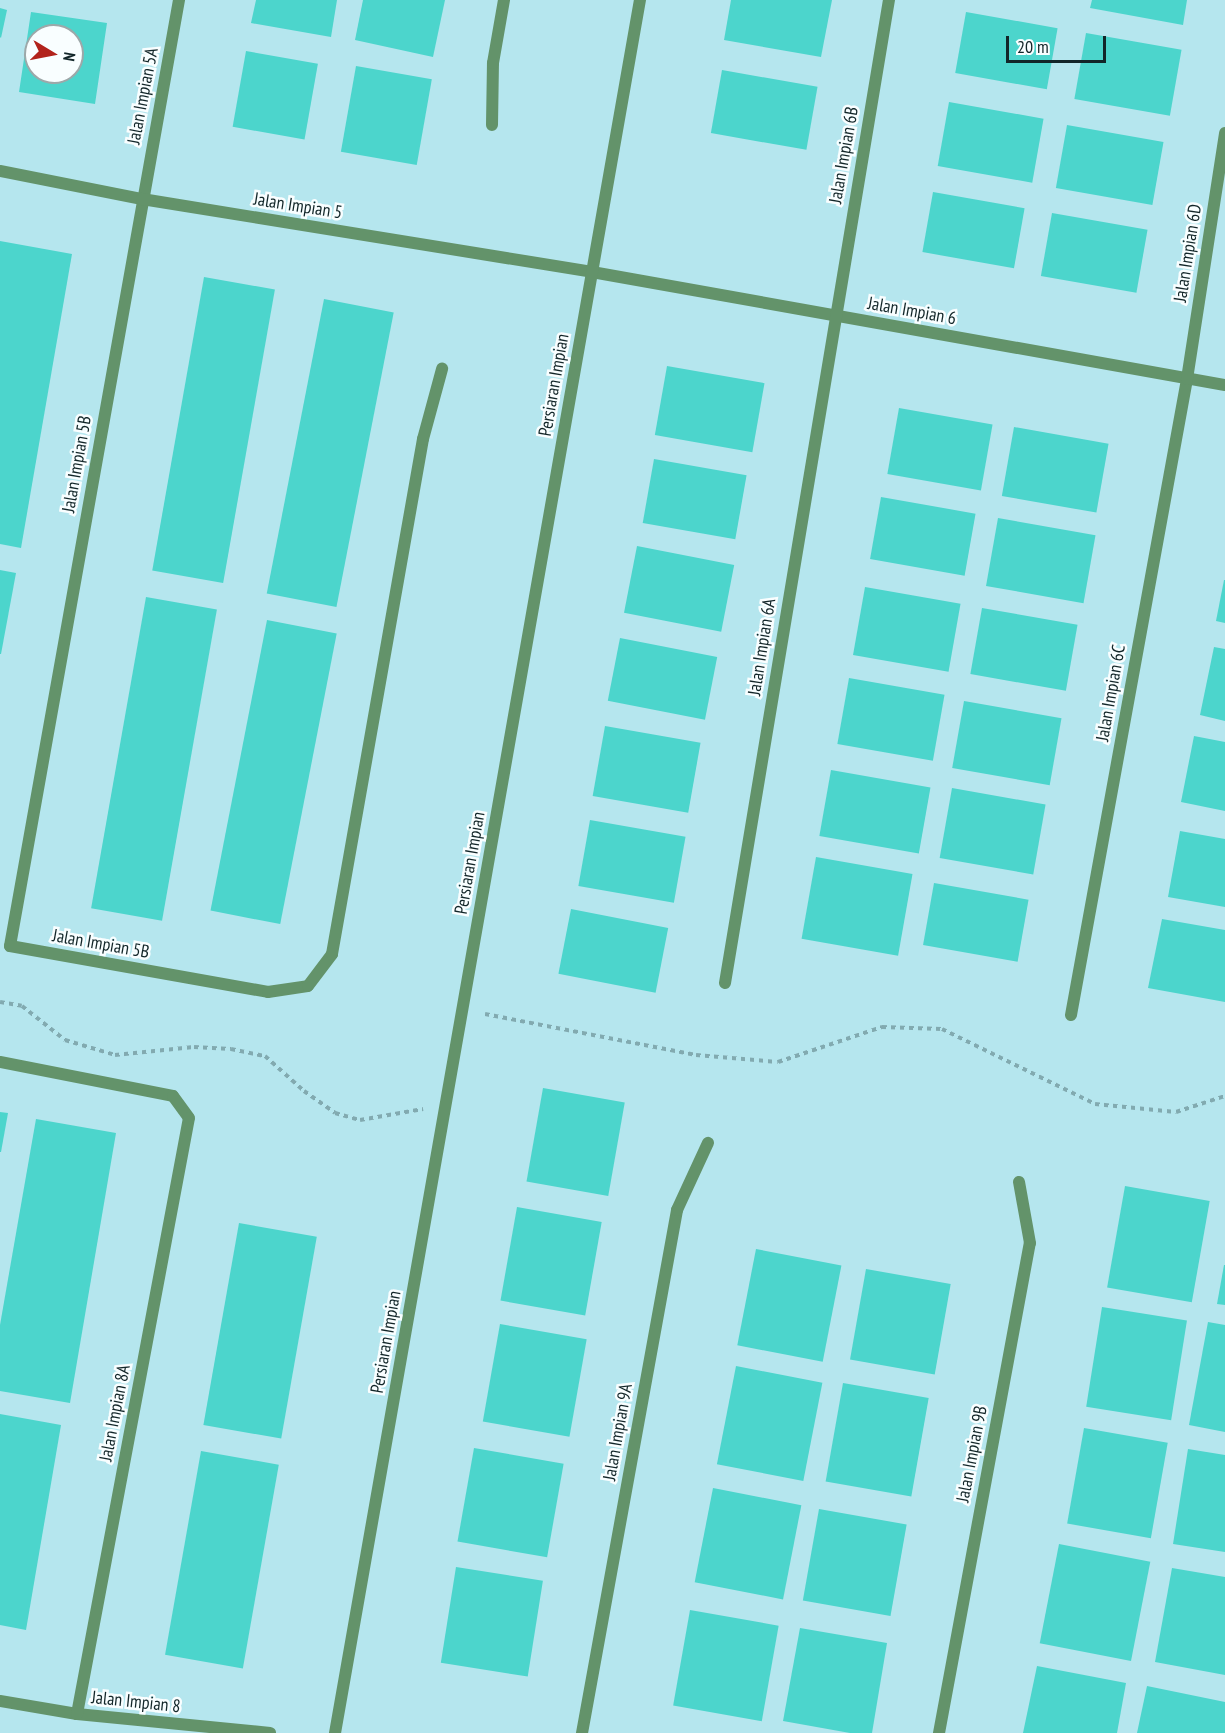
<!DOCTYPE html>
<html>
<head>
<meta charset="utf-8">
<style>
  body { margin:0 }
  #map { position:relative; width:1225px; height:1733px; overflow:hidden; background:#b5e6ee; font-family:"PT Sans Narrow",sans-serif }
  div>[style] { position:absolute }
  .building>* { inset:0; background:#4cd5cc; transform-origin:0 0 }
  .path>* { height:4px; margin-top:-2px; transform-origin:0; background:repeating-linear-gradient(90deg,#82aab0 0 4.5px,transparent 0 9px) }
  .lane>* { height:12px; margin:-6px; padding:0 6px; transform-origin:6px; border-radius:6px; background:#63936a }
  .street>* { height:12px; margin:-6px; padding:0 6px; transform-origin:6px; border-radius:6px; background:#63936a }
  span { translate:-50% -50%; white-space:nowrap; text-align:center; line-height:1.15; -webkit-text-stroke:5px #f9feff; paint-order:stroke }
  .street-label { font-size:18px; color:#122629 }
  .north { position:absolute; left:24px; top:24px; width:60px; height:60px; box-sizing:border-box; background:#f9feff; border:2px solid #9da8a9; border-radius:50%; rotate:100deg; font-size:16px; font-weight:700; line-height:24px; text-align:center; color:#122629 }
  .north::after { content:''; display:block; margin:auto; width:21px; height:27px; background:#b2231c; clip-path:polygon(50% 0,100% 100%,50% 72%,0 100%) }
  .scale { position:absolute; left:1006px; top:36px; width:100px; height:27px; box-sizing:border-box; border:3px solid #122629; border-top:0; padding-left:8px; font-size:18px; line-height:21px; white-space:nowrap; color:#122629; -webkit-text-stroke:4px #f9feff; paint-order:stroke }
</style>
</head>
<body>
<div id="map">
  <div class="building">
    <i style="clip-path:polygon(256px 0,337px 0,331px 37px,251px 23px)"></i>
    <i style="clip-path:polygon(363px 0,445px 0,433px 57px,355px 40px)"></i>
    <i style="clip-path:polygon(731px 0,832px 0,821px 57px,724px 40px)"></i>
    <i style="clip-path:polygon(1092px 0,1187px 0,1183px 25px,1090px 8px)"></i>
    <i style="clip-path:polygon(0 8px,7px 10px,1px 38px,0 37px)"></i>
    <i style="clip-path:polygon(evenodd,31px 12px,107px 23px,95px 104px,19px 92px,31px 12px,36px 36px,72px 36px,72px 72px,36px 72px,36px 36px)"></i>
    <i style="left:966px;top:12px;width:93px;height:62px;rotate:10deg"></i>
    <i style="left:1086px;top:33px;width:97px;height:67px;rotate:10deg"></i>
    <i style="left:246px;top:51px;width:73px;height:77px;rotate:10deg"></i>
    <i style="left:356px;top:66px;width:77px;height:87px;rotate:10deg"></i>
    <i style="left:722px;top:70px;width:97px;height:64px;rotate:10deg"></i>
    <i style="left:949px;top:102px;width:96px;height:65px;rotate:10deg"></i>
    <i style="left:1067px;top:125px;width:98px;height:64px;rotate:10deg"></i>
    <i style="left:933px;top:192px;width:93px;height:61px;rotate:10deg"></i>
    <i style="left:1052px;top:213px;width:97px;height:64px;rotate:10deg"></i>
    <i style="clip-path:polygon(0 241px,72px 254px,21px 548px,0 544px)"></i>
    <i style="left:204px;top:277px;width:72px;height:298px;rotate:10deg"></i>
    <i style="left:324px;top:299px;width:71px;height:300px;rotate:11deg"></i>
    <i style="left:667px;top:366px;width:99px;height:70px;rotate:10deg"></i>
    <i style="left:899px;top:408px;width:95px;height:67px;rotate:10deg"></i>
    <i style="left:1014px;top:427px;width:96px;height:70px;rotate:10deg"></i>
    <i style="left:654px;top:459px;width:94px;height:65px;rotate:10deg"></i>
    <i style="left:881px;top:497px;width:96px;height:63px;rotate:10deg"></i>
    <i style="left:998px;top:518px;width:99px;height:69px;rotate:10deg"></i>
    <i style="left:637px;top:546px;width:99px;height:68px;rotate:11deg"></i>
    <i style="clip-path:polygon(0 570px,16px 573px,1px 654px,0 654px)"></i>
    <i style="clip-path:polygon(1224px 580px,1225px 580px,1225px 623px,1216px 621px)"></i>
    <i style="left:865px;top:587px;width:97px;height:69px;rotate:10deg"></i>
    <i style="left:146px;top:597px;width:72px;height:316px;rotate:10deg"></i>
    <i style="left:982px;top:608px;width:97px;height:67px;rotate:10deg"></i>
    <i style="left:267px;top:620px;width:71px;height:296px;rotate:11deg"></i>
    <i style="left:620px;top:638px;width:99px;height:64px;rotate:11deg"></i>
    <i style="clip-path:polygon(1214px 647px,1225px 649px,1225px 721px,1200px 715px)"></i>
    <i style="left:849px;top:678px;width:97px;height:67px;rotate:10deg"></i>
    <i style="left:964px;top:701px;width:99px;height:68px;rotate:10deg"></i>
    <i style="left:605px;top:726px;width:97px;height:71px;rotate:10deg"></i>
    <i style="clip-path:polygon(1194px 736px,1225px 742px,1225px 811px,1181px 802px)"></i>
    <i style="left:831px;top:770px;width:101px;height:67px;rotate:10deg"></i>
    <i style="left:952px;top:788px;width:95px;height:71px;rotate:10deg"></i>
    <i style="left:590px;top:820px;width:97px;height:67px;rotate:10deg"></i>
    <i style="clip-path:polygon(1180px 831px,1225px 839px,1225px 907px,1168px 897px)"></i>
    <i style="left:816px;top:857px;width:98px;height:83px;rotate:10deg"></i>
    <i style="left:934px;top:883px;width:96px;height:63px;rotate:10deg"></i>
    <i style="left:571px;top:909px;width:99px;height:66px;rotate:11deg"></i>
    <i style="clip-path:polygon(1162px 919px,1225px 930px,1225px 1002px,1148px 988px)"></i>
    <i style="left:543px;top:1088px;width:83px;height:95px;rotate:10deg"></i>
    <i style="clip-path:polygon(0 1112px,8px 1113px,1px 1152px,0 1152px)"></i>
    <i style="clip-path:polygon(36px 1119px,116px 1133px,70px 1403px,0 1391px,0 1325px)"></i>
    <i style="left:1125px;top:1186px;width:86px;height:103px;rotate:10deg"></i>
    <i style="left:517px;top:1207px;width:86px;height:95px;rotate:10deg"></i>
    <i style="left:239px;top:1223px;width:79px;height:205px;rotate:10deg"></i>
    <i style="left:756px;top:1249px;width:87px;height:98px;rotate:11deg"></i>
    <i style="clip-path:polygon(1224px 1265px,1225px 1265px,1225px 1305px,1217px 1304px)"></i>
    <i style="left:866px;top:1269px;width:86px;height:92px;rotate:10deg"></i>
    <i style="left:1102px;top:1307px;width:86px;height:101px;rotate:9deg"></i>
    <i style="clip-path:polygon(1208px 1322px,1225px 1325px,1225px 1432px,1189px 1425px)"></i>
    <i style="left:500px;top:1324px;width:88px;height:99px;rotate:10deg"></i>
    <i style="left:736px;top:1366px;width:88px;height:100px;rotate:11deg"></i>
    <i style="left:843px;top:1383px;width:87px;height:100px;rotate:10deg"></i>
    <i style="clip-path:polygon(0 1414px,61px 1425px,26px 1630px,0 1625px)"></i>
    <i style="left:1084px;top:1428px;width:85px;height:97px;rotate:10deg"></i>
    <i style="left:474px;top:1448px;width:91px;height:95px;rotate:10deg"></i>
    <i style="clip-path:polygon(1188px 1449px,1225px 1455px,1225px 1552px,1173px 1544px)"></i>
    <i style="left:201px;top:1451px;width:79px;height:207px;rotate:10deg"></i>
    <i style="left:713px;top:1488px;width:90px;height:96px;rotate:11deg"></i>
    <i style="left:819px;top:1509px;width:89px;height:93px;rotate:10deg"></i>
    <i style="left:1059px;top:1544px;width:93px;height:101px;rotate:11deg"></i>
    <i style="left:456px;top:1567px;width:88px;height:97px;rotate:9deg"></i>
    <i style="clip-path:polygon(1172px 1568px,1225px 1577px,1225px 1675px,1155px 1662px)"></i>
    <i style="left:690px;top:1610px;width:90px;height:97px;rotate:10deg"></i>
    <i style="clip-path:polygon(800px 1628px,887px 1643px,872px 1733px,850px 1733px,783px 1721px)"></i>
    <i style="clip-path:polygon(1037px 1666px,1126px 1683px,1117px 1733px,1023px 1733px)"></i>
    <i style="clip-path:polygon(1147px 1686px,1225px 1702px,1225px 1733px,1137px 1733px)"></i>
  </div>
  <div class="path">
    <i style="left:0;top:1002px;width:22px;rotate:10deg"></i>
    <i style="left:22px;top:1006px;width:55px;rotate:38.3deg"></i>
    <i style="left:65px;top:1040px;width:52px;rotate:16.7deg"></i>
    <i style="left:115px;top:1055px;width:79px;rotate:-5.8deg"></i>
    <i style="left:194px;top:1047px;width:37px;rotate:3deg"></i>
    <i style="left:231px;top:1049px;width:35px;rotate:12deg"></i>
    <i style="left:265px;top:1056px;width:52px;rotate:41.9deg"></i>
    <i style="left:304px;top:1091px;width:38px;rotate:35deg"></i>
    <i style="left:335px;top:1113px;width:26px;rotate:16deg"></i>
    <i style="left:360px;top:1120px;width:64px;rotate:-9.9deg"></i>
    <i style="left:485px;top:1014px;width:215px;rotate:11deg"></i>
    <i style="left:696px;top:1055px;width:82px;rotate:4.9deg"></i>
    <i style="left:778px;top:1062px;width:110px;rotate:-18.6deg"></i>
    <i style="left:882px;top:1027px;width:60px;rotate:1.9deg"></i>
    <i style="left:942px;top:1029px;width:170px;rotate:26.1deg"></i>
    <i style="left:1095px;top:1104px;width:81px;rotate:5.6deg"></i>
    <i style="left:1176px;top:1112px;width:52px;rotate:-18.1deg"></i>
  </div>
  <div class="lane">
    <i style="left:0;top:1062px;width:176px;rotate:11.1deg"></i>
    <i style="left:173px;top:1096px;width:27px;rotate:54deg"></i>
  </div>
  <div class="street">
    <i style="left:179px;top:0;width:961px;rotate:100.13deg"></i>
    <i style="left:10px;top:946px;width:262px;rotate:10.1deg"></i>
    <i style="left:268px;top:992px;width:40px;rotate:-8.5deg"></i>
    <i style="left:308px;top:986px;width:40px;rotate:-53deg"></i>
    <i style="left:332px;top:954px;width:523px;rotate:-79.98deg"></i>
    <i style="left:423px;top:439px;width:73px;rotate:-74.8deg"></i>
    <i style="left:492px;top:125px;width:62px;rotate:-89.1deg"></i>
    <i style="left:493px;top:63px;width:64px;rotate:-80.1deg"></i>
    <i style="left:0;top:171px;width:145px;rotate:11.2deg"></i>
    <i style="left:142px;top:199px;width:456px;rotate:9.2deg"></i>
    <i style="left:592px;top:272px;width:643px;rotate:10.12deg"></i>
    <i style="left:725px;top:983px;width:997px;rotate:-80.53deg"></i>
    <i style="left:1071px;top:1015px;width:646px;rotate:-79.66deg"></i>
    <i style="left:1187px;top:379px;width:249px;rotate:-81.2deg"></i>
    <i style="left:0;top:1701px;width:78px;rotate:9.6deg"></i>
    <i style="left:77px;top:1714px;width:194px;rotate:5.6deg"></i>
    <i style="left:77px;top:1714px;width:606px;rotate:-79.36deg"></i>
    <i style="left:335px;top:1733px;width:1760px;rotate:-80.02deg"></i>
    <i style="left:582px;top:1733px;width:532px;rotate:-79.7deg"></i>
    <i style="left:677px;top:1210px;width:74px;rotate:-65.2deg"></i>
    <i style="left:939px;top:1733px;width:498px;rotate:-79.5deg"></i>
    <i style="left:1030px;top:1243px;width:62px;rotate:-100.2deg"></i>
  </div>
  <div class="street-label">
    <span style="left:143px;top:96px;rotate:-79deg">Jalan Impian 5A</span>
    <span style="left:844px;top:155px;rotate:-80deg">Jalan Impian 6B</span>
    <span style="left:298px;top:206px;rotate:9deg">Jalan Impian 5</span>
    <span style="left:1188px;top:253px;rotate:-81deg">Jalan Impian 6D</span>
    <span style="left:912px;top:311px;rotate:10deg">Jalan Impian 6</span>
    <span style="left:554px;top:385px;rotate:-80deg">Persiaran Impian</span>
    <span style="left:77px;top:464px;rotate:-80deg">Jalan Impian 5B</span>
    <span style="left:762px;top:647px;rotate:-81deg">Jalan Impian 6A</span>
    <span style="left:1111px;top:693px;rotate:-80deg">Jalan Impian 6C</span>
    <span style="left:470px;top:863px;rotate:-80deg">Persiaran Impian</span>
    <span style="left:101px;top:944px;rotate:10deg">Jalan Impian 5B</span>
    <span style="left:386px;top:1342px;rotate:-80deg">Persiaran Impian</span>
    <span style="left:115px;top:1413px;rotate:-79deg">Jalan Impian 8A</span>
    <span style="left:618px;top:1432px;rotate:-80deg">Jalan Impian 9A</span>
    <span style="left:972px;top:1454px;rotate:-79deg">Jalan Impian 9B</span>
    <span style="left:136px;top:1702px;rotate:6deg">Jalan Impian 8</span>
  </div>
  <div class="north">N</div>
  <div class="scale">20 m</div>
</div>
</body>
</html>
